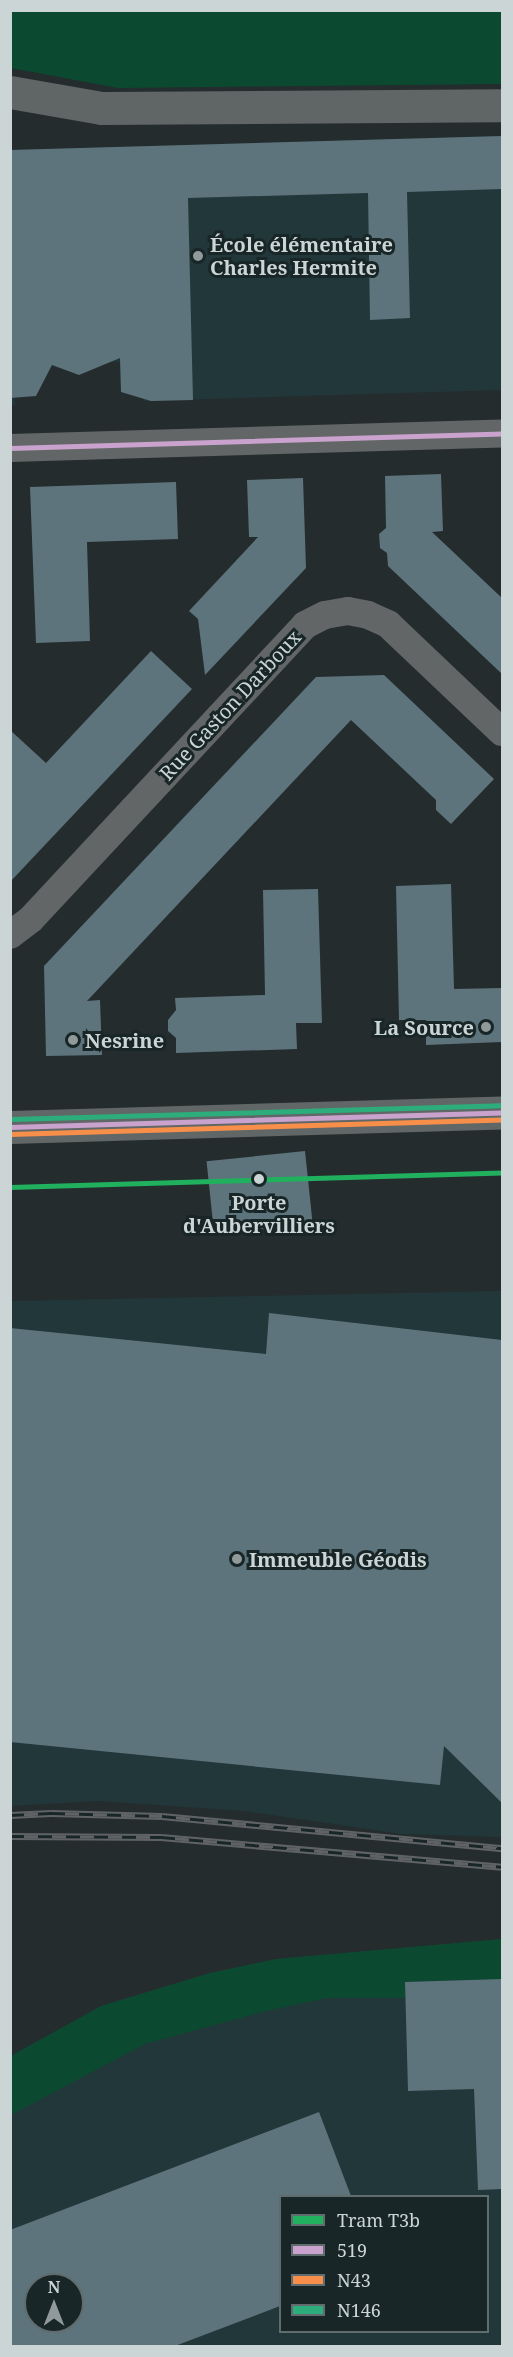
<!DOCTYPE html>
<html>
<head>
<meta charset="utf-8">
<style>
  body { margin:0 }
  #map { position:relative; width:513px; height:2357px; overflow:hidden; background:#242c2e; font-family:"Noto Serif",serif }
  div>[style] { position:absolute }
  .built>* { inset:0; background:#22373a }
  .green>* { inset:0; background:#0b4a30 }
  .building>* { inset:0; background:#5d747c; transform-origin:0 0 }
  .minor>* { height:28px; margin:-14px; padding:0 14px; transform-origin:14px; border-radius:14px; background:#636666 }
  .primary>* { height:33px; margin:-16.5px; padding:0 16.5px; transform-origin:16.5px; border-radius:16.5px; background:#616766 }
  .trunk>* { height:33px; margin:-16.5px; padding:0 16.5px; transform-origin:16.5px; border-radius:16.5px; background:#606565 }
  .rail>* { height:7px; margin-top:-3.5px; transform-origin:0; background:repeating-linear-gradient(90deg,#182627 0 14px,#606365 0 28px); box-sizing:border-box; border-block:2px solid #606365 }
  .bus-1>* { height:4.5px; margin:-2.25px; padding:0 2.25px; transform-origin:2.25px; border-radius:2.25px; background:#c9a2cd }
  .bus-2>* { height:4.5px; margin:-2.25px; padding:0 2.25px; transform-origin:2.25px; border-radius:2.25px; background:#f78f4b }
  .bus-3>* { height:4.5px; margin:-2.25px; padding:0 2.25px; transform-origin:2.25px; border-radius:2.25px; background:#2dad7b }
  .tram-1>* { height:4.5px; margin:-2.25px; padding:0 2.25px; transform-origin:2.25px; border-radius:2.25px; background:#20b05e }
  .dots>* { width:16px; height:16px; translate:-50% -50%; box-sizing:border-box; border:3px solid #182627; border-radius:50% }
  span { translate:-50% -50%; white-space:nowrap; text-align:center; line-height:1.15; -webkit-text-stroke:6px #182627; paint-order:stroke }
  .poi-label { font-size:20px; color:#ccd5d6; font-weight:700 }
  .left { translate:0 -50%; text-align:left }
  .right { translate:-100% -50%; text-align:right }
  .street-label { font-size:20px; color:#ccd5d6 }
  .stop-label { font-size:20px; color:#ccd5d6; font-weight:700 }
  .frame { position:absolute; inset:0; border:12px solid #ccd5d6; pointer-events:none }
  .legend { position:absolute; left:279px; top:2195px; width:210px; height:138px; box-sizing:border-box; background:#182627; border:2px solid #606c6d; margin:0; padding:8px 10px; list-style:none; font-size:18px; color:#ccd5d6 }
  .legend li { display:flex; align-items:center; gap:12px; height:30px }
  .legend b { width:30px; border:2px solid #606c6d }
  .north { position:absolute; left:24px; top:2273px; width:60px; height:60px; box-sizing:border-box; background:#182627; border:2px solid #606c6d; border-radius:50%; rotate:0deg; font-size:16px; font-weight:700; line-height:24px; text-align:center; color:#ccd5d6 }
  .north::after { content:''; display:block; margin:auto; width:21px; height:27px; background:#919a9b; clip-path:polygon(50% 0,100% 100%,50% 72%,0 100%) }
</style>
</head>
<body>
<div id="map">
  <div class="built">
    <i style="clip-path:polygon(502px 136px,502px 390px,144px 401px,144px 394px,128px 394px,121px 390px,120px 362px,38px 365px,37px 394px,15px 398px,15px 405px,11px 405px,10px 150px)"></i>
    <i style="clip-path:polygon(502px 1291px,502px 1837px,402px 1834px,244px 1811px,98px 1801px,11px 1806px,11px 1301px)"></i>
    <i style="clip-path:polygon(evenodd,502px 1939px,502px 2346px,11px 2346px,10px 2056px,101px 2006px,210px 1973px,276px 1959px,502px 1939px,280px 2196px,488px 2196px,488px 2332px,280px 2332px,280px 2196px,502px 1939px,36px 2285px,72px 2285px,72px 2321px,36px 2321px,36px 2285px)"></i>
  </div>
  <div class="green">
    <i style="clip-path:polygon(10px 11px,502px 11px,502px 84px,118px 88px,11px 68px)"></i>
    <i style="clip-path:polygon(502px 1939px,502px 1979px,405px 1982px,405px 1998px,327px 1998px,266px 2011px,145px 2044px,11px 2115px,11px 2056px,101px 2006px,210px 1973px,276px 1959px)"></i>
  </div>
  <div class="building">
    <i style="clip-path:polygon(502px 136px,502px 189px,407px 192px,410px 318px,370px 320px,368px 193px,188px 198px,193px 400px,151px 401px,121px 392px,120px 358px,79px 375px,52px 365px,36px 396px,10px 398px,10px 150px)"></i>
    <i style="clip-path:polygon(441px 474px,443px 531px,432px 532px,502px 598px,502px 674px,388px 566px,387px 553px,380px 548px,379px 534px,386px 528px,385px 476px)"></i>
    <i style="clip-path:polygon(303px 478px,306px 568px,205px 675px,198px 619px,189px 611px,258px 537px,249px 537px,247px 480px)"></i>
    <i style="clip-path:polygon(176px 482px,178px 539px,87px 542px,90px 641px,36px 643px,30px 487px)"></i>
    <i style="clip-path:polygon(151px 651px,192px 689px,10px 882px,10px 730px,46px 763px)"></i>
    <i style="clip-path:polygon(384px 675px,494px 779px,451px 824px,436px 810px,436px 800px,351px 720px,87px 1001px,100px 1000px,102px 1055px,46px 1056px,44px 966px,316px 677px)"></i>
    <i style="clip-path:polygon(451px 884px,454px 989px,502px 988px,502px 1042px,426px 1045px,426px 1020px,399px 1020px,396px 886px)"></i>
    <i style="clip-path:polygon(318px 889px,322px 1023px,296px 1023px,297px 1049px,176px 1053px,176px 1038px,168px 1031px,168px 1020px,176px 1010px,175px 998px,265px 995px,263px 890px)"></i>
    <i style="left:305px;top:1151px;width:74px;height:99px;rotate:84deg"></i>
    <i style="clip-path:polygon(269px 1313px,502px 1340px,502px 1803px,444px 1746px,440px 1785px,10px 1742px,10px 1328px,266px 1354px)"></i>
    <i style="clip-path:polygon(502px 1979px,502px 2189px,478px 2190px,474px 2089px,408px 2091px,405px 1982px)"></i>
    <i style="clip-path:polygon(evenodd,319px 2112px,351px 2196px,280px 2196px,280px 2306px,175px 2346px,10px 2346px,10px 2230px,319px 2112px,36px 2285px,72px 2285px,72px 2321px,36px 2321px,36px 2285px)"></i>
  </div>
  <div class="minor">
    <i style="left:10px;top:448px;width:492px;rotate:-1.7deg"></i>
    <i style="left:10px;top:935px;width:26px;rotate:-37deg"></i>
    <i style="left:31px;top:919px;width:402px;rotate:-47deg"></i>
    <i style="left:305px;top:625px;width:22px;rotate:-27deg"></i>
    <i style="left:325px;top:615px;width:23px;rotate:-10deg"></i>
    <i style="left:348px;top:611px;width:20px;rotate:11deg"></i>
    <i style="left:368px;top:615px;width:22px;rotate:24deg"></i>
    <i style="left:388px;top:624px;width:157px;rotate:43.5deg"></i>
  </div>
  <div class="primary">
    <i style="left:10px;top:1127px;width:492px;rotate:-1.7deg"></i>
  </div>
  <div class="trunk">
    <i style="left:10px;top:92px;width:93px;rotate:9.9deg"></i>
    <i style="left:102px;top:108px;width:400px;rotate:-0.4deg"></i>
  </div>
  <div class="rail">
    <i style="left:10px;top:1815px;width:41px;rotate:-2.8deg"></i>
    <i style="left:51px;top:1813px;width:111px;rotate:1.5deg"></i>
    <i style="left:162px;top:1816px;width:342px;rotate:5.4deg"></i>
    <i style="left:10px;top:1836px;width:151px;rotate:0.4deg"></i>
    <i style="left:161px;top:1837px;width:342px;rotate:5deg"></i>
  </div>
  <div class="bus-1">
    <i style="left:10px;top:448px;width:492px;rotate:-1.7deg"></i>
    <i style="left:10px;top:1127px;width:492px;rotate:-1.7deg"></i>
  </div>
  <div class="bus-2">
    <i style="left:10px;top:1134px;width:492px;rotate:-1.7deg"></i>
  </div>
  <div class="bus-3">
    <i style="left:10px;top:1119px;width:492px;rotate:-1.6deg"></i>
  </div>
  <div class="tram-1">
    <i style="left:10px;top:1187px;width:492px;rotate:-1.7deg"></i>
  </div>
  <div class="dots">
    <i style="left:198px;top:256px;background:#919a9b"></i>
    <i style="left:486px;top:1027px;background:#919a9b"></i>
    <i style="left:73px;top:1040px;background:#919a9b"></i>
    <i style="left:259px;top:1179px;background:#ccd5d6"></i>
    <i style="left:237px;top:1559px;background:#919a9b"></i>
  </div>
  <div class="poi-label">
    <span class="left" style="left:210px;top:256px">École élémentaire<br>Charles Hermite</span>
    <span class="right" style="left:474px;top:1027px">La Source</span>
    <span class="left" style="left:85px;top:1040px">Nesrine</span>
    <span class="left" style="left:249px;top:1559px">Immeuble Géodis</span>
  </div>
  <div class="street-label">
    <span style="left:230px;top:705px;rotate:-47deg">Rue Gaston Darboux</span>
  </div>
  <div class="stop-label">
    <span style="left:259px;top:1214px">Porte<br>d'Aubervilliers</span>
  </div>
  <div class="frame"></div>
  <ul class="legend">
  <li><b style="height:8px;background:#20b05e"></b>Tram T3b</li>
  <li><b style="height:8px;background:#c9a2cd"></b>519</li>
  <li><b style="height:8px;background:#f78f4b"></b>N43</li>
  <li><b style="height:8px;background:#2dad7b"></b>N146</li>
  </ul>
  <div class="north">N</div>
</div>
</body>
</html>
